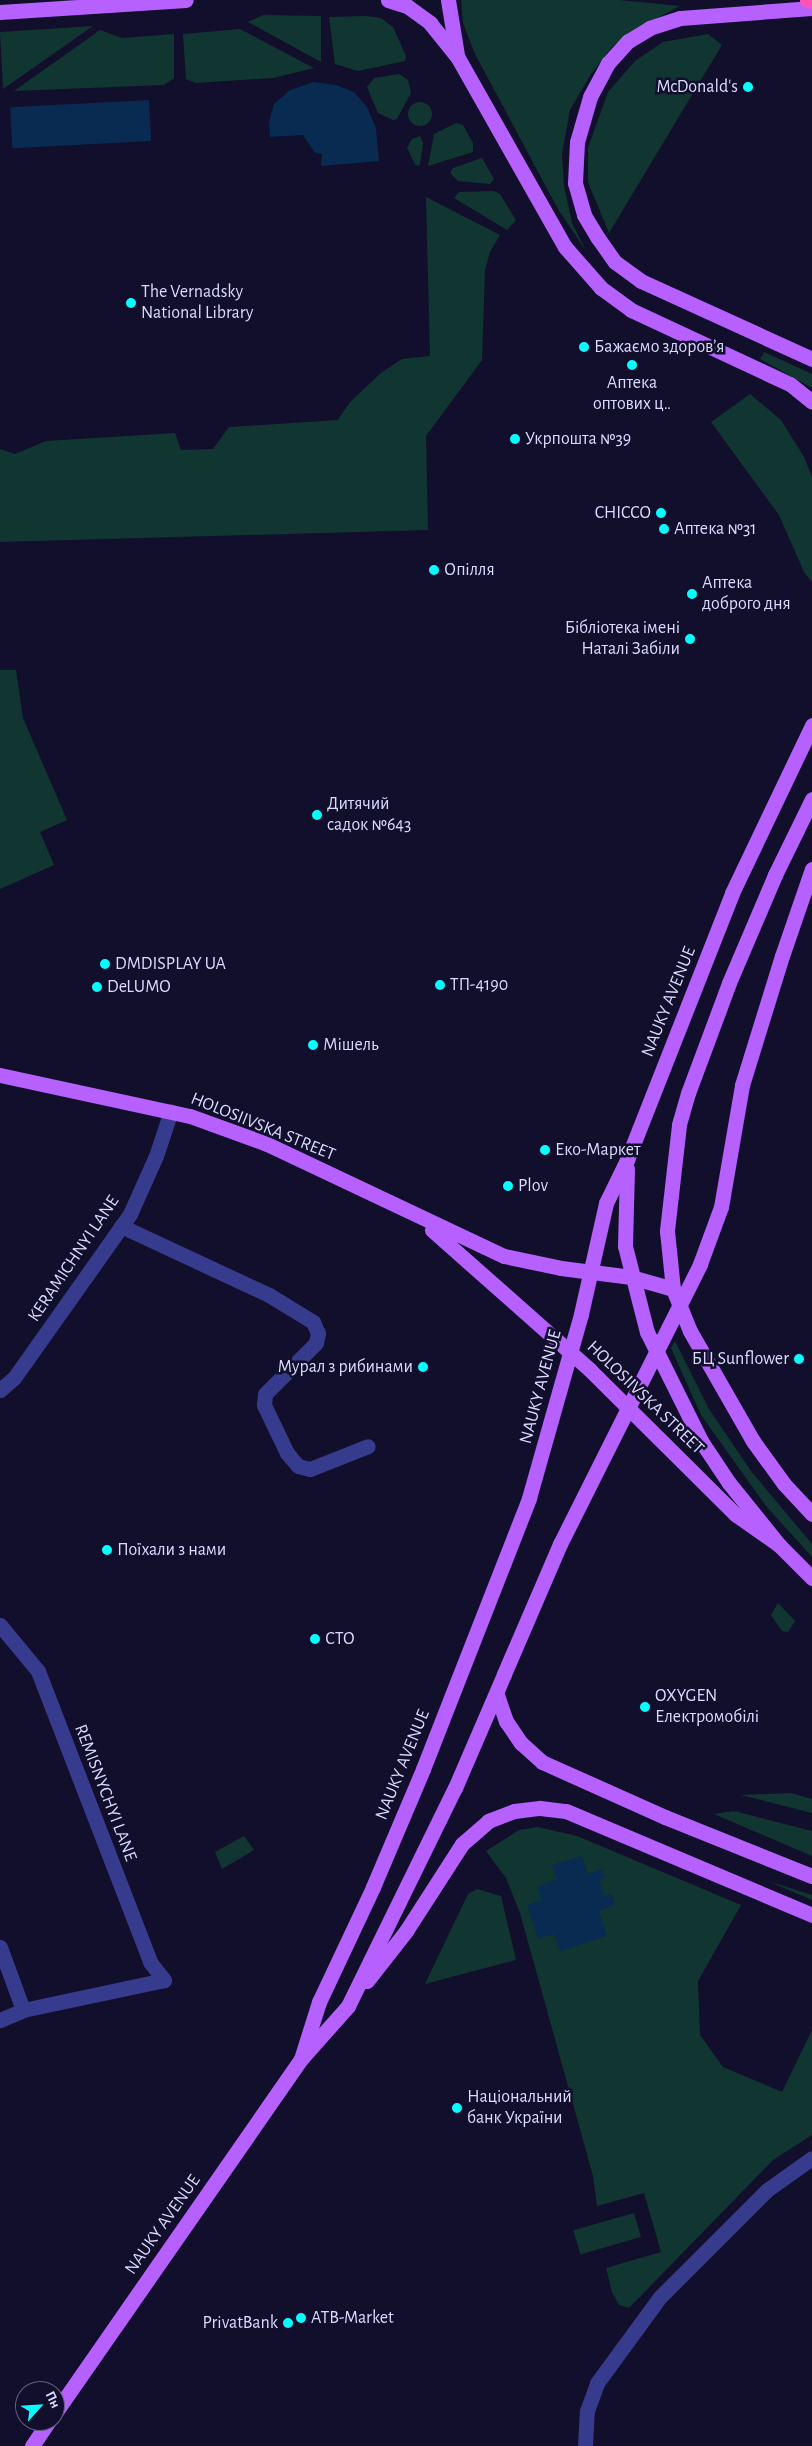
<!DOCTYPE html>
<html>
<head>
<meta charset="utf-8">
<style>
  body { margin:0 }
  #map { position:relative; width:812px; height:2446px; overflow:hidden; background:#110f2b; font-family:"Alegreya Sans",sans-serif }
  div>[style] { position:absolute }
  .green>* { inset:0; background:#113631; transform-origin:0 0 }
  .round { border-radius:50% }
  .water>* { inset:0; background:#092a51; transform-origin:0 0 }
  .minor>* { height:15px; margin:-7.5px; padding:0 7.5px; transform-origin:7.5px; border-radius:7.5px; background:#363b8e }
  .major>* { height:15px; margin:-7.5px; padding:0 7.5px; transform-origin:7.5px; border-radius:7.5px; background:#b560ff }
  .highway>* { height:15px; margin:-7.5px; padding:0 7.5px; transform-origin:7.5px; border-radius:7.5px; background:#ff54b6 }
  .major-bridge>* { height:15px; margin:-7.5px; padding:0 7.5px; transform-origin:7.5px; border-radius:7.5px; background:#b560ff }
  .dots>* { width:14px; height:14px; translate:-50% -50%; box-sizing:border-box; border:2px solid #110f2b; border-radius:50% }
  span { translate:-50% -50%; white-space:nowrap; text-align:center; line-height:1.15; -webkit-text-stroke:5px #110f2b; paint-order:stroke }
  .poi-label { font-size:18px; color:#dad9ff }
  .right { translate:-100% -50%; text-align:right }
  .left { translate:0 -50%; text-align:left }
  .street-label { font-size:18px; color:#dad9ff }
  .north { position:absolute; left:15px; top:2381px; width:50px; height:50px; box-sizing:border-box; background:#110f2b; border:1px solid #616080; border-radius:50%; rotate:64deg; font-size:14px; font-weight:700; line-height:20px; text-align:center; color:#dad9ff }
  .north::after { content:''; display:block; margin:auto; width:18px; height:22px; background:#05fdff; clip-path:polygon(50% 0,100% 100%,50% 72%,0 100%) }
</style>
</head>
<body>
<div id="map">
  <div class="green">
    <i style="clip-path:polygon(461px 0,619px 0,680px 6px,631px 32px,612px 47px,591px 74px,570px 110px,562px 154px,564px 186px,572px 223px,586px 251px,558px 209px,475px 54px,463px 23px)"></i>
    <i style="clip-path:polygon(263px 15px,321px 16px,321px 62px,248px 22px)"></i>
    <i style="clip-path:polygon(367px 16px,381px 18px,393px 27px,406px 56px,405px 61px,358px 71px,335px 64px,329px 17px)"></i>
    <i style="clip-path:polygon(93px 26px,3px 89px,0 32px)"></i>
    <i style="clip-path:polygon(240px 29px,314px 68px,273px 78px,196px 83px,186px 79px,183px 34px)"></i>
    <i style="clip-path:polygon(100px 30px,122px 38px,174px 34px,174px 78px,164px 85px,14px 91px)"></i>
    <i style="clip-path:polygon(708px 34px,722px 45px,609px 233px,588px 182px,588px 148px,608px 92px,635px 61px,663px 42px)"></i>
    <i style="clip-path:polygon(399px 74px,408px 80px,411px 93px,397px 119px,393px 120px,378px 113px,367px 87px,374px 78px)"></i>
    <i class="round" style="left:408px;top:102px;width:24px;height:24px"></i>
    <i style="clip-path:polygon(456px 123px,463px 125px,473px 143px,473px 152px,428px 166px,434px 134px)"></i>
    <i style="clip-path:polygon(420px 136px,423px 143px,420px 165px,416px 166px,407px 148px,412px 139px)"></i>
    <i style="clip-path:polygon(482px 158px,494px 179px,490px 184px,458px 181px,450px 173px,453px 168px)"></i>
    <i style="clip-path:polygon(494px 191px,500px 194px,516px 220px,507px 230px,454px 198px,459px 192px)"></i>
    <i style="clip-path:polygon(426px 197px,500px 235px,490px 252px,485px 270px,482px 360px,426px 436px,428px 530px,0 542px,0 449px,15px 454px,46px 441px,175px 433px,181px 450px,213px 449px,229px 427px,338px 420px,350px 402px,381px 373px,402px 359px,430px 356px)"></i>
    <i style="clip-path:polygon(764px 352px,812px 374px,812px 388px,760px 359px)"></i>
    <i style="clip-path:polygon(750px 394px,781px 420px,804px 457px,812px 477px,812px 582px,804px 572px,779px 515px,711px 422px)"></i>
    <i style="clip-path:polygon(0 670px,16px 670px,23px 718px,67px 820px,40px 832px,54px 865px,0 889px)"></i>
    <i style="clip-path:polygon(675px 1341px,709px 1409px,751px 1471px,812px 1544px,812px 1557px,766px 1506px,701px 1415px,671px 1348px)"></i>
    <i style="clip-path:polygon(778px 1603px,795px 1621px,788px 1632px,782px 1631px,771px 1615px)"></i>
    <i style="clip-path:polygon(791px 1793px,812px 1799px,812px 1813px,741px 1795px)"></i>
    <i style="clip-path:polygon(734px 1811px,812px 1831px,812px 1856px,714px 1814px)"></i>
    <i style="clip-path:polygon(538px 1827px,577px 1836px,741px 1905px,698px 1981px,700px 2035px,723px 2067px,782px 2092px,812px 2030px,812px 2135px,773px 2160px,629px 2308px,619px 2305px,612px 2292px,606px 2268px,661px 2252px,644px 2193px,597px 2206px,593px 2176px,520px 1913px,506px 1878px,486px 1851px,519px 1830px)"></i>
    <i style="clip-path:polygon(244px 1836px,254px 1850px,222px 1869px,215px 1852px)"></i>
    <i style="clip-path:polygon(768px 1881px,812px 1895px,812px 1900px)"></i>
    <i style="clip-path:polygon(477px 1889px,501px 1896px,516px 1960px,425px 1984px,468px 1894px)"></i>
    <i style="left:634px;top:2213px;width:25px;height:63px;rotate:74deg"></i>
  </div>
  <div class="water">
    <i style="clip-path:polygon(314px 82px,336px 85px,354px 92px,367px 107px,376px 128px,379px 161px,321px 166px,322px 154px,315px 153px,303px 135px,270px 137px,269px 122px,274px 104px,290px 90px)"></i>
    <i style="left:149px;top:100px;width:41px;height:139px;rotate:87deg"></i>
    <i style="clip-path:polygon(582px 1856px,588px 1874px,602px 1869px,605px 1878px,599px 1880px,604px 1896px,612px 1894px,615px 1905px,599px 1911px,607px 1936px,560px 1951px,554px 1934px,538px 1939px,527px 1905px,542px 1900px,537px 1886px,557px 1880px,552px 1865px)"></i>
  </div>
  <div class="minor">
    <i style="left:121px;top:1226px;width:163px;rotate:25deg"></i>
    <i style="left:269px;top:1295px;width:52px;rotate:31.5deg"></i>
    <i style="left:313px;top:1322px;width:12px;rotate:66deg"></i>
    <i style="left:318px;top:1333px;width:10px;rotate:101deg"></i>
    <i style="left:316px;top:1343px;width:72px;rotate:135deg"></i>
    <i style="left:265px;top:1394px;width:11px;rotate:95deg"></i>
    <i style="left:264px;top:1405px;width:53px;rotate:64.4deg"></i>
    <i style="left:287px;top:1453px;width:17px;rotate:50deg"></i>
    <i style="left:298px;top:1466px;width:12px;rotate:14deg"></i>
    <i style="left:310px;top:1469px;width:62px;rotate:-21.6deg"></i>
    <i style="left:0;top:1390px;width:18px;rotate:-41deg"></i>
    <i style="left:14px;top:1378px;width:201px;rotate:-54.7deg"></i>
    <i style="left:130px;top:1214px;width:64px;rotate:-65.9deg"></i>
    <i style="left:156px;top:1156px;width:47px;rotate:-71.6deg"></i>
    <i style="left:0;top:1625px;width:60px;rotate:50.4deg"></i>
    <i style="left:38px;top:1671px;width:312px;rotate:68.9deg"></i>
    <i style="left:150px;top:1962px;width:23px;rotate:52deg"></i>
    <i style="left:0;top:1947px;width:67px;rotate:69.9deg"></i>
    <i style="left:0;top:2020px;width:25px;rotate:-23deg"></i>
    <i style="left:23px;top:2010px;width:144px;rotate:-12deg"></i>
    <i style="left:585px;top:2446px;width:35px;rotate:-87deg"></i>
    <i style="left:587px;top:2411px;width:30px;rotate:-70deg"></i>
    <i style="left:597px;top:2383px;width:107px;rotate:-53.8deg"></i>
    <i style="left:660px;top:2297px;width:151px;rotate:-45deg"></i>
    <i style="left:767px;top:2190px;width:55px;rotate:-35.4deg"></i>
  </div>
  <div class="major">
    <i style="left:388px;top:0;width:20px;rotate:18deg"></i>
    <i style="left:407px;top:6px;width:29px;rotate:36deg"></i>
    <i style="left:430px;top:23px;width:45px;rotate:51.3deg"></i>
    <i style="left:458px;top:58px;width:217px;rotate:60.5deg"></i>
    <i style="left:565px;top:247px;width:55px;rotate:48.7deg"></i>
    <i style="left:601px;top:288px;width:37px;rotate:36deg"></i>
    <i style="left:631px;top:310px;width:175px;rotate:25deg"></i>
    <i style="left:790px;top:384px;width:28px;rotate:39deg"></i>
    <i style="left:448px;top:0;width:56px;rotate:80.7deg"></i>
    <i style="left:812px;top:8px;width:132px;rotate:175.7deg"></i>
    <i style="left:680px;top:18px;width:32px;rotate:162deg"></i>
    <i style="left:650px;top:28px;width:26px;rotate:149deg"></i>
    <i style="left:628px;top:41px;width:30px;rotate:132deg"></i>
    <i style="left:608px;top:63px;width:38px;rotate:118deg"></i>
    <i style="left:590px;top:97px;width:47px;rotate:106.1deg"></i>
    <i style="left:577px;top:142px;width:41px;rotate:92.8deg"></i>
    <i style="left:575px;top:183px;width:33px;rotate:74deg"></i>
    <i style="left:584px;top:215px;width:27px;rotate:59deg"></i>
    <i style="left:598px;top:238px;width:29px;rotate:55deg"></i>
    <i style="left:615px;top:262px;width:32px;rotate:36deg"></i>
    <i style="left:641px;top:281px;width:188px;rotate:24.5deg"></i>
    <i style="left:0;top:12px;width:186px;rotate:-3.7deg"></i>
    <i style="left:812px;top:799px;width:85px;rotate:116deg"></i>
    <i style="left:775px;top:875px;width:117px;rotate:113.1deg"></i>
    <i style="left:729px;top:983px;width:117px;rotate:110.4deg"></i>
    <i style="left:688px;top:1093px;width:33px;rotate:106deg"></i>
    <i style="left:679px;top:1125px;width:107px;rotate:96.5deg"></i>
    <i style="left:667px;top:1231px;width:58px;rotate:84.1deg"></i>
    <i style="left:673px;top:1289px;width:45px;rotate:68deg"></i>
    <i style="left:690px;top:1331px;width:127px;rotate:60.2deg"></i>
    <i style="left:753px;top:1441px;width:53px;rotate:54.2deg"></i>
    <i style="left:784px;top:1484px;width:41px;rotate:47deg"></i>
    <i style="left:782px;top:956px;width:92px;rotate:-71deg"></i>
    <i style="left:0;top:1075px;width:194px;rotate:12.2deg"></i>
    <i style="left:190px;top:1116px;width:82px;rotate:20deg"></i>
    <i style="left:267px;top:1144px;width:262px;rotate:25.3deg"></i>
    <i style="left:504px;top:1256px;width:58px;rotate:11.9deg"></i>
    <i style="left:561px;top:1268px;width:71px;rotate:7.3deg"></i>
    <i style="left:631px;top:1277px;width:44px;rotate:15.9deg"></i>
    <i style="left:627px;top:1169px;width:77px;rotate:91.5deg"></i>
    <i style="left:625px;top:1246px;width:89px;rotate:75.7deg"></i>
    <i style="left:647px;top:1332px;width:122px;rotate:63.6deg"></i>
    <i style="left:701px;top:1441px;width:50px;rotate:56.3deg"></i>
    <i style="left:729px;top:1483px;width:80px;rotate:51.1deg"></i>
    <i style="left:779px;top:1545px;width:47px;rotate:45deg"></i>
    <i style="left:432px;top:1230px;width:211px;rotate:41.5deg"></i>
    <i style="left:590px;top:1370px;width:204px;rotate:44.8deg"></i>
    <i style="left:735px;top:1514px;width:54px;rotate:35.2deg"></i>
    <i style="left:497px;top:1695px;width:28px;rotate:71deg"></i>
    <i style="left:506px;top:1721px;width:27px;rotate:56deg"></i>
    <i style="left:521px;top:1743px;width:28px;rotate:42deg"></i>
    <i style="left:542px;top:1762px;width:135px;rotate:24.1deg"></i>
    <i style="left:665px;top:1817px;width:158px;rotate:21.9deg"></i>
    <i style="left:367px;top:1981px;width:63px;rotate:-52deg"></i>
    <i style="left:406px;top:1931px;width:103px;rotate:-57.2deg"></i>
    <i style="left:462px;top:1844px;width:35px;rotate:-41deg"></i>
    <i style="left:488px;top:1821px;width:28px;rotate:-21deg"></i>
    <i style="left:514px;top:1811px;width:26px;rotate:-7deg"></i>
    <i style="left:540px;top:1808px;width:26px;rotate:7deg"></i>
    <i style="left:566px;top:1811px;width:267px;rotate:22.9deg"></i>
    <i style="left:301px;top:2059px;width:60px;rotate:-72.5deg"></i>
    <i style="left:319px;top:2002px;width:127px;rotate:-64.8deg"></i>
    <i style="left:373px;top:1887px;width:128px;rotate:-67deg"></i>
    <i style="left:423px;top:1769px;width:291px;rotate:-68.6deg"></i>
    <i style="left:529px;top:1498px;width:191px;rotate:-74.2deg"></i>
    <i style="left:581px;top:1314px;width:114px;rotate:-77.3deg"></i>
    <i style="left:606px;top:1203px;width:48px;rotate:-64deg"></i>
    <i style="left:627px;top:1160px;width:287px;rotate:-68.5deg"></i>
    <i style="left:732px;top:893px;width:186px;rotate:-64.5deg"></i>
    <i style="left:55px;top:2413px;width:431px;rotate:-55.2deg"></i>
    <i style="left:301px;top:2059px;width:71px;rotate:-48.4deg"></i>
    <i style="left:348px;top:2006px;width:243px;rotate:-63.9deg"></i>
    <i style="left:455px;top:1788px;width:124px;rotate:-66.7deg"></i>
    <i style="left:32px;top:2446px;width:30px;rotate:-56deg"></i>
  </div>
  <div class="highway">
    <i style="left:807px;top:0;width:5px;rotate:11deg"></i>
  </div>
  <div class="major-bridge">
    <i style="left:504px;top:1674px;width:142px;rotate:-66.7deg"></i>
    <i style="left:560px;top:1544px;width:313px;rotate:-63.4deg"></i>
    <i style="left:700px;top:1264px;width:61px;rotate:-69.8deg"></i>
    <i style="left:721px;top:1207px;width:124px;rotate:-80.2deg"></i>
    <i style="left:742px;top:1085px;width:135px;rotate:-72.8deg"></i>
  </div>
  <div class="dots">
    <i style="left:748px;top:87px;background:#05fdff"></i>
    <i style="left:131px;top:303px;background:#05fdff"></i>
    <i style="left:584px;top:347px;background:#05fdff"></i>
    <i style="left:632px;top:365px;background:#05fdff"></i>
    <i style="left:515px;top:439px;background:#05fdff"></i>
    <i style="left:661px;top:513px;background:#05fdff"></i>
    <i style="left:664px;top:529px;background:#05fdff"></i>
    <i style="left:434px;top:570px;background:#05fdff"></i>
    <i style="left:692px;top:594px;background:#05fdff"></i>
    <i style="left:690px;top:639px;background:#05fdff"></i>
    <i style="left:317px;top:815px;background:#05fdff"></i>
    <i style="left:105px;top:964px;background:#05fdff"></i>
    <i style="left:440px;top:985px;background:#05fdff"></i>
    <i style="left:97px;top:987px;background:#05fdff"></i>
    <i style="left:313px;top:1045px;background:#05fdff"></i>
    <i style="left:545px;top:1150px;background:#05fdff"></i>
    <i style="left:508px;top:1186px;background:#05fdff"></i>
    <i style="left:799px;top:1359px;background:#05fdff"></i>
    <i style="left:423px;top:1367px;background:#05fdff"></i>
    <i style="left:107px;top:1550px;background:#05fdff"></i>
    <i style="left:315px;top:1639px;background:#05fdff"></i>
    <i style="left:645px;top:1707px;background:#05fdff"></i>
    <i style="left:457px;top:2108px;background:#05fdff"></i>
    <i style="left:301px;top:2318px;background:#05fdff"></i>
    <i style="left:288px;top:2323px;background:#05fdff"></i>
  </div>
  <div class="poi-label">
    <span class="right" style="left:738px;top:87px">McDonald's</span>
    <span class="left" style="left:141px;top:303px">The Vernadsky<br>National Library</span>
    <span class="left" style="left:594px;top:347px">Бажаємо здоровʼя</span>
    <span style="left:632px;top:394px">Аптека<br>оптових ц‥</span>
    <span class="left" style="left:525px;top:439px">Укрпошта №39</span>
    <span class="right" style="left:651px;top:513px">CHICCO</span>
    <span class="left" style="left:674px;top:529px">Аптека №31</span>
    <span class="left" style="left:444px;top:570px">Опілля</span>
    <span class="left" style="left:702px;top:594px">Аптека<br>доброго дня</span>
    <span class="right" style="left:680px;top:639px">Бібліотека імені<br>Наталі Забіли</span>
    <span class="left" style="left:327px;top:815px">Дитячий<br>садок №643</span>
    <span class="left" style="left:115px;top:964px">DMDISPLAY UA</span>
    <span class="left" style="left:450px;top:985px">ТП-4190</span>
    <span class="left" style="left:107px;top:987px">DeLUMO</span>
    <span class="left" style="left:323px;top:1045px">Мішель</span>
    <span class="left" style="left:555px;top:1150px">Еко-Маркет</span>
    <span class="left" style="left:518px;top:1186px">Plov</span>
    <span class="right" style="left:789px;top:1359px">БЦ Sunflower</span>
    <span class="right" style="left:413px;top:1367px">Мурал з рибинами</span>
    <span class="left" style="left:117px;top:1550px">Поїхали з нами</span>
    <span class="left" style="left:325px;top:1639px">СТО</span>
    <span class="left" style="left:655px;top:1707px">OXYGEN<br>Електромобілі</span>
    <span class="left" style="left:467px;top:2108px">Національний<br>банк України</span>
    <span class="left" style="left:311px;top:2318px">ATB-Market</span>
    <span class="right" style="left:278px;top:2323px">PrivatBank</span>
  </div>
  <div class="street-label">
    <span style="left:669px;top:1002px;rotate:-68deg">NAUKY AVENUE</span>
    <span style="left:263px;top:1127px;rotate:22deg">HOLOSIIVSKA STREET</span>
    <span style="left:74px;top:1259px;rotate:-56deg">KERAMICHNYI LANE</span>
    <span style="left:541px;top:1387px;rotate:-75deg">NAUKY AVENUE</span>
    <span style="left:645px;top:1398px;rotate:44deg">HOLOSIIVSKA STREET</span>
    <span style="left:403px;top:1765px;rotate:-68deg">NAUKY AVENUE</span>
    <span style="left:105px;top:1793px;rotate:69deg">REMISNYCHYI LANE</span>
    <span style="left:163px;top:2225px;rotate:-55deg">NAUKY AVENUE</span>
  </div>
  <div class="north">Пн</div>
</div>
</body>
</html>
